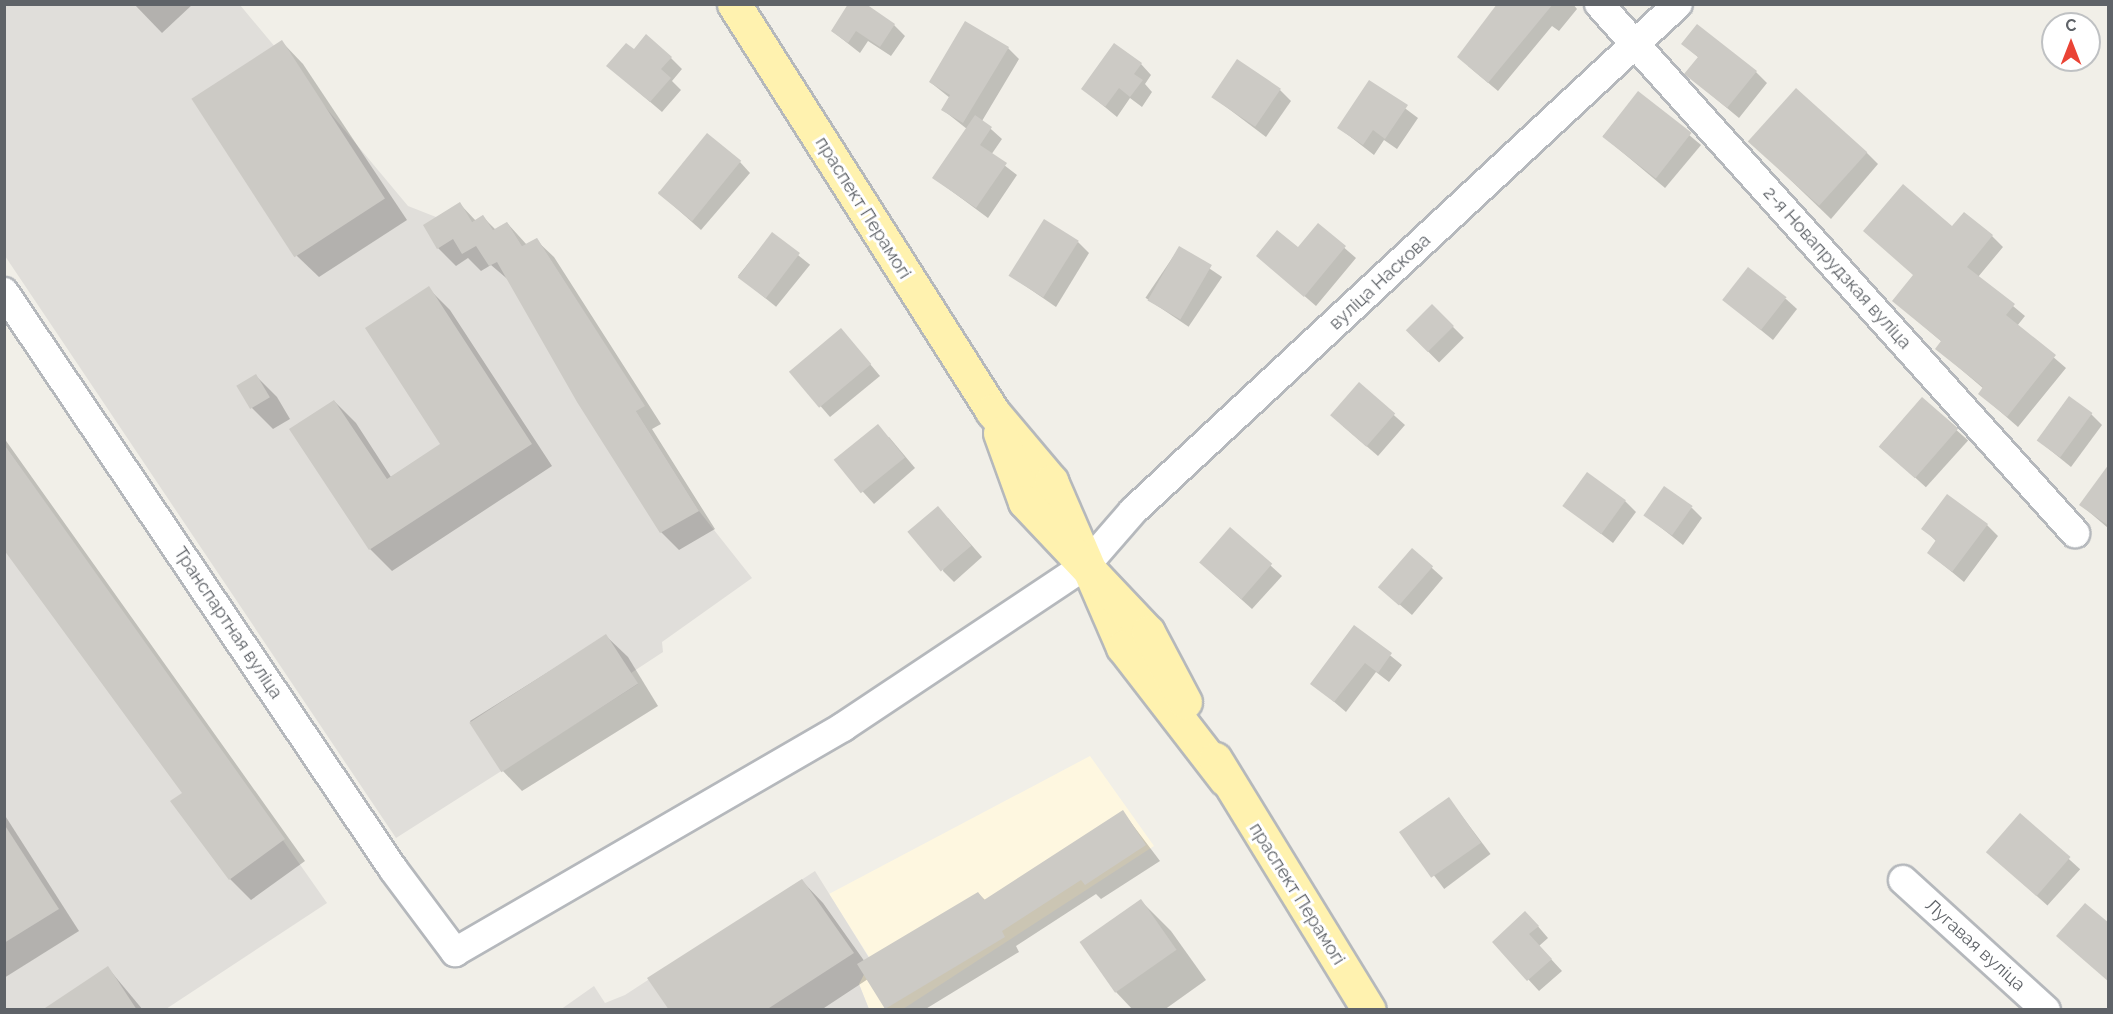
<!DOCTYPE html>
<html>
<head>
<meta charset="utf-8">
<style>
  body { margin:0 }
  #map { position:relative; width:2113px; height:1014px; overflow:hidden; background:#f1efe8; font-family:Raleway,sans-serif }
  div>[style] { position:absolute }
  .commercial>* { inset:0; background:#fef7e0 }
  .industrial>* { inset:0; background:#e0deda }
  .shadow>* { inset:0; background:#0003; transform-origin:0 0 }
  .building>* { inset:0; background:#cccac5; transform-origin:0 0 }
  .roads { filter:drop-shadow(2px 0 #b5b8bc) drop-shadow(-2px 0 #b5b8bc) drop-shadow(0 2px #b5b8bc) drop-shadow(0 -2px #b5b8bc) }
  .minor>* { height:28px; margin:-14px; padding:0 14px; transform-origin:14px; border-radius:14px; background:#fff }
  .major>* { height:33px; margin:-16.5px; padding:0 16.5px; transform-origin:16.5px; border-radius:16.5px; background:#fff2af }
  span { translate:-50% -50%; white-space:nowrap; text-align:center; line-height:1.15; -webkit-text-stroke:6px #fff; paint-order:stroke }
  .street-label { font-size:18px; color:#5f6368 }
  .frame { position:absolute; inset:0; border:6px solid #5f6368; pointer-events:none }
  .north { position:absolute; left:2041px; top:12px; width:60px; height:60px; box-sizing:border-box; background:#fff; border:2px solid #bfc1c3; border-radius:50%; rotate:0deg; font-size:16px; font-weight:700; line-height:24px; text-align:center; color:#5f6368 }
  .north::after { content:''; display:block; margin:auto; width:21px; height:27px; background:#ea4335; clip-path:polygon(50% 0,100% 100%,50% 72%,0 100%) }
</style>
</head>
<body>
<div id="map">
  <div class="commercial">
    <i style="clip-path:polygon(1090px 756px,1154px 846px,903px 1009px,869px 1009px,859px 984px,871px 960px,829px 894px)"></i>
  </div>
  <div class="industrial">
    <i style="clip-path:polygon(4px 5px,240px 5px,408px 206px,436px 217px,472px 222px,483px 215px,493px 230px,507px 222px,522px 246px,537px 238px,625px 376px,636px 411px,699px 511px,752px 578px,662px 642px,663px 652px,631px 673px,638px 684px,396px 838px,5px 256px)"></i>
    <i style="clip-path:polygon(4px 444px,327px 903px,166px 1009px,5px 1009px)"></i>
    <i style="clip-path:polygon(815px 871px,871px 961px,859px 984px,869px 1009px,560px 1010px,594px 986px,605px 1003px,625px 995px)"></i>
  </div>
  <div class="shadow">
    <i style="clip-path:polygon(134px 4px,193px 4px,162px 33px)"></i>
    <i style="clip-path:polygon(1499px 4px,1573px 4px,1577px 9px,1559px 31px,1552px 26px,1498px 91px,1468px 66px)"></i>
    <i style="clip-path:polygon(894px 25px,905px 36px,891px 56px,868px 41px,860px 53px,832px 31px)"></i>
    <i style="clip-path:polygon(282px 42px,303px 64px,407px 220px,319px 277px,297px 256px)"></i>
    <i style="clip-path:polygon(1683px 44px,1756px 72px,1767px 83px,1739px 118px,1686px 74px,1699px 58px)"></i>
    <i style="clip-path:polygon(1008px 48px,1019px 59px,982px 121px,1002px 139px,991px 155px,1017px 175px,988px 218px,934px 178px,967px 129px,943px 110px,950px 98px,930px 82px)"></i>
    <i style="clip-path:polygon(634px 51px,671px 58px,682px 69px,672px 81px,681px 90px,662px 112px,608px 66px)"></i>
    <i style="clip-path:polygon(1141px 64px,1151px 75px,1145px 84px,1152px 92px,1142px 107px,1130px 98px,1117px 117px,1083px 89px)"></i>
    <i style="clip-path:polygon(1370px 82px,1418px 118px,1397px 149px,1384px 140px,1374px 155px,1339px 128px)"></i>
    <i style="clip-path:polygon(1280px 90px,1291px 101px,1266px 137px,1213px 97px)"></i>
    <i style="left:1639px;top:93px;width:81px;height:56px;rotate:40deg"></i>
    <i style="clip-path:polygon(1750px 141px,1867px 153px,1878px 164px,1831px 219px)"></i>
    <i style="clip-path:polygon(740px 162px,750px 173px,701px 230px,658px 192px)"></i>
    <i style="clip-path:polygon(460px 204px,476px 221px,483px 217px,496px 230px,507px 223px,527px 245px,536px 240px,554px 257px,661px 424px,652px 429px,715px 529px,679px 550px,661px 532px,511px 282px,491px 265px,481px 271px,468px 258px,456px 266px,438px 248px)"></i>
    <i style="clip-path:polygon(1318px 225px,1356px 258px,1316px 306px,1258px 256px,1298px 249px)"></i>
    <i style="clip-path:polygon(1952px 228px,1992px 236px,2003px 247px,1978px 277px,2025px 316px,2017px 326px,2066px 368px,2018px 427px,1980px 394px,1984px 389px,1937px 349px,1942px 342px,1894px 301px)"></i>
    <i style="left:772px;top:234px;width:49px;height:54px;rotate:39deg"></i>
    <i style="clip-path:polygon(1078px 242px,1089px 253px,1056px 307px,1011px 276px)"></i>
    <i style="left:1179px;top:248px;width:52px;height:60px;rotate:34deg"></i>
    <i style="clip-path:polygon(428px 288px,450px 310px,552px 466px,392px 571px,370px 549px,334px 401px,356px 423px,391px 477px,442px 444px)"></i>
    <i style="clip-path:polygon(1786px 299px,1797px 309px,1773px 340px,1724px 300px)"></i>
    <i style="left:1432px;top:306px;width:45px;height:35px;rotate:45deg"></i>
    <i style="clip-path:polygon(851px 341px,880px 376px,830px 417px,791px 372px)"></i>
    <i style="clip-path:polygon(256px 376px,277px 397px,290px 419px,273px 429px,251px 407px,239px 386px)"></i>
    <i style="clip-path:polygon(1359px 384px,1405px 425px,1378px 456px,1343px 426px)"></i>
    <i style="left:1922px;top:399px;width:62px;height:63px;rotate:42deg"></i>
    <i style="clip-path:polygon(2091px 414px,2102px 425px,2071px 467px,2039px 441px)"></i>
    <i style="clip-path:polygon(889px 437px,915px 468px,874px 504px,836px 462px)"></i>
    <i style="clip-path:polygon(4px 438px,305px 861px,251px 900px,230px 879px,184px 794px,4px 547px)"></i>
    <i style="clip-path:polygon(2108px 467px,2108px 528px,2081px 505px)"></i>
    <i style="clip-path:polygon(1625px 501px,1636px 512px,1613px 543px,1565px 506px)"></i>
    <i style="clip-path:polygon(1692px 508px,1702px 518px,1683px 545px,1645px 515px)"></i>
    <i style="clip-path:polygon(948px 518px,982px 557px,954px 582px,943px 571px)"></i>
    <i style="clip-path:polygon(1987px 525px,1998px 536px,1964px 582px,1929px 553px,1937px 542px,1923px 528px)"></i>
    <i style="clip-path:polygon(1231px 529px,1282px 576px,1252px 609px,1212px 573px)"></i>
    <i style="clip-path:polygon(1412px 550px,1443px 578px,1412px 615px,1392px 598px)"></i>
    <i style="clip-path:polygon(1355px 627px,1402px 665px,1389px 682px,1376px 672px,1346px 712px,1312px 683px)"></i>
    <i style="clip-path:polygon(606px 636px,628px 657px,658px 706px,522px 791px,501px 769px,470px 721px)"></i>
    <i style="left:1449px;top:799px;width:69px;height:58px;rotate:53deg"></i>
    <i style="clip-path:polygon(1123px 812px,1160px 861px,1101px 899px,1096px 894px,1016px 946px,1019px 952px,924px 1010px,888px 1010px,868px 979px,821px 1010px,670px 1010px,802px 881px,823px 903px,865px 962px,978px 893px,986px 901px)"></i>
    <i style="clip-path:polygon(4px 814px,79px 931px,4px 978px)"></i>
    <i style="left:2020px;top:815px;width:81px;height:49px;rotate:42deg"></i>
    <i style="clip-path:polygon(1141px 901px,1171px 931px,1206px 980px,1164px 1010px,1133px 1010px,1116px 992px)"></i>
    <i style="clip-path:polygon(1536px 924px,1548px 938px,1539px 946px,1562px 971px,1539px 991px,1494px 942px)"></i>
    <i style="clip-path:polygon(108px 968px,143px 1010px,45px 1010px)"></i>
  </div>
  <div class="building">
    <i style="clip-path:polygon(848px 4px,866px 4px,895px 24px,880px 47px,856px 31px,848px 43px,831px 31px)"></i>
    <i style="clip-path:polygon(1497px 4px,1553px 4px,1488px 83px,1457px 57px)"></i>
    <i style="clip-path:polygon(965px 21px,1009px 47px,963px 123px,941px 110px,950px 95px,929px 82px)"></i>
    <i style="clip-path:polygon(1697px 24px,1757px 71px,1727px 108px,1684px 74px,1698px 57px,1681px 44px)"></i>
    <i style="clip-path:polygon(646px 34px,672px 57px,661px 69px,671px 78px,650px 102px,606px 66px,626px 43px,634px 49px)"></i>
    <i style="left:282px;top:40px;width:189px;height:108px;rotate:57deg"></i>
    <i style="clip-path:polygon(1114px 43px,1142px 63px,1134px 74px,1143px 80px,1130px 97px,1119px 88px,1105px 107px,1081px 89px)"></i>
    <i style="left:1237px;top:59px;width:53px;height:46px;rotate:34deg"></i>
    <i style="clip-path:polygon(1369px 80px,1408px 105px,1385px 139px,1373px 130px,1363px 145px,1337px 128px)"></i>
    <i style="left:1796px;top:88px;width:96px;height:72px;rotate:42deg"></i>
    <i style="left:1638px;top:91px;width:68px;height:58px;rotate:38deg"></i>
    <i style="clip-path:polygon(975px 115px,992px 127px,980px 145px,1007px 163px,976px 208px,932px 178px)"></i>
    <i style="left:707px;top:133px;width:44px;height:78px;rotate:39deg"></i>
    <i style="clip-path:polygon(1903px 184px,1952px 226px,1964px 212px,1993px 235px,1967px 267px,2015px 304px,2006px 315px,2056px 355px,2007px 417px,1978px 394px,1983px 387px,1935px 349px,1941px 341px,1892px 301px,1913px 275px,1863px 231px)"></i>
    <i style="clip-path:polygon(460px 202px,472px 222px,483px 215px,493px 230px,507px 222px,522px 246px,537px 238px,645px 406px,636px 411px,699px 511px,660px 533px,577px 402px,497px 262px,489px 266px,476px 246px,462px 254px,453px 239px,437px 249px,423px 225px)"></i>
    <i style="left:1044px;top:219px;width:41px;height:67px;rotate:32deg"></i>
    <i style="clip-path:polygon(1318px 223px,1346px 246px,1304px 297px,1256px 256px,1277px 230px,1298px 247px)"></i>
    <i style="left:772px;top:232px;width:35px;height:57px;rotate:37deg"></i>
    <i style="left:1179px;top:246px;width:38px;height:63px;rotate:30deg"></i>
    <i style="left:1748px;top:267px;width:49px;height:42px;rotate:38deg"></i>
    <i style="clip-path:polygon(429px 286px,532px 444px,369px 550px,289px 429px,334px 400px,387px 479px,440px 444px,365px 328px)"></i>
    <i style="left:1432px;top:304px;width:31px;height:37px;rotate:45deg"></i>
    <i style="left:841px;top:328px;width:47px;height:68px;rotate:50deg"></i>
    <i style="left:256px;top:374px;width:27px;height:23px;rotate:59deg"></i>
    <i style="left:1359px;top:382px;width:48px;height:44px;rotate:41deg"></i>
    <i style="left:2069px;top:396px;width:29px;height:55px;rotate:36deg"></i>
    <i style="left:1922px;top:397px;width:48px;height:66px;rotate:41deg"></i>
    <i style="left:878px;top:424px;width:43px;height:57px;rotate:51deg"></i>
    <i style="clip-path:polygon(4px 444px,285px 839px,229px 880px,170px 801px,182px 793px,4px 550px)"></i>
    <i style="clip-path:polygon(2109px 464px,2109px 526px,2079px 505px)"></i>
    <i style="left:1587px;top:472px;width:48px;height:42px;rotate:36deg"></i>
    <i style="left:1664px;top:486px;width:35px;height:36px;rotate:35deg"></i>
    <i style="clip-path:polygon(1947px 494px,1988px 524px,1952px 572px,1927px 553px,1936px 540px,1921px 529px)"></i>
    <i style="left:938px;top:506px;width:52px;height:40px;rotate:50deg"></i>
    <i style="left:1230px;top:527px;width:56px;height:47px;rotate:41deg"></i>
    <i style="left:1412px;top:548px;width:28px;height:52px;rotate:41deg"></i>
    <i style="clip-path:polygon(1354px 625px,1392px 653px,1378px 673px,1365px 663px,1334px 702px,1310px 684px)"></i>
    <i style="left:606px;top:634px;width:59px;height:163px;rotate:57deg"></i>
    <i style="left:1449px;top:797px;width:56px;height:61px;rotate:55deg"></i>
    <i style="clip-path:polygon(1123px 810px,1146px 845px,1085px 885px,1081px 880px,1002px 931px,1005px 937px,885px 1009px,857px 964px,978px 892px,984px 900px)"></i>
    <i style="left:2020px;top:813px;width:67px;height:52px;rotate:41deg"></i>
    <i style="clip-path:polygon(4px 824px,59px 909px,4px 943px)"></i>
    <i style="clip-path:polygon(802px 879px,854px 953px,766px 1010px,669px 1010px,647px 978px)"></i>
    <i style="left:1141px;top:899px;width:62px;height:75px;rotate:55deg"></i>
    <i style="clip-path:polygon(2085px 903px,2109px 923px,2109px 982px,2056px 936px)"></i>
    <i style="clip-path:polygon(1525px 911px,1539px 926px,1529px 934px,1552px 959px,1527px 981px,1492px 942px)"></i>
    <i style="clip-path:polygon(108px 966px,137px 1010px,42px 1010px)"></i>
  </div>
  <div class="roads">
    <div class="minor">
      <i style="left:1599px;top:4px;width:712px;rotate:48.02deg"></i>
      <i style="left:4px;top:292px;width:696px;rotate:56.01deg"></i>
      <i style="left:393px;top:869px;width:104px;rotate:53.2deg"></i>
      <i style="left:455px;top:952px;width:449px;rotate:-30.1deg"></i>
      <i style="left:843px;top:727px;width:293px;rotate:-33.7deg"></i>
      <i style="left:1087px;top:564px;width:70px;rotate:-49deg"></i>
      <i style="left:1133px;top:511px;width:744px;rotate:-42.93deg"></i>
      <i style="left:1903px;top:880px;width:193px;rotate:42.3deg"></i>
    </div>
    <div class="major">
      <i style="left:734px;top:4px;width:482px;rotate:57.6deg"></i>
      <i style="left:992px;top:411px;width:92px;rotate:49.9deg"></i>
      <i style="left:1051px;top:481px;width:181px;rotate:66.6deg"></i>
      <i style="left:1123px;top:647px;width:167px;rotate:52.3deg"></i>
      <i style="left:1000px;top:433px;width:73px;rotate:70.1deg"></i>
      <i style="left:1025px;top:502px;width:179px;rotate:46.6deg"></i>
      <i style="left:1148px;top:632px;width:79px;rotate:62.1deg"></i>
      <i style="left:1215px;top:759px;width:294px;rotate:58.5deg"></i>
    </div>
  </div>
  <div class="street-label">
    <span style="left:863px;top:208px;rotate:58deg">праспект Перамогі</span>
    <span style="left:1837px;top:268px;rotate:48deg">2-я Новапрудзкая вуліца</span>
    <span style="left:1380px;top:282px;rotate:-43deg">вуліца Наскова</span>
    <span style="left:228px;top:623px;rotate:56deg">Транспартная вуліца</span>
    <span style="left:1297px;top:894px;rotate:58deg">праспект Перамогі</span>
    <span style="left:1975px;top:945px;rotate:42deg">Лугавая вуліца</span>
  </div>
  <div class="frame"></div>
  <div class="north">С</div>
</div>
</body>
</html>
